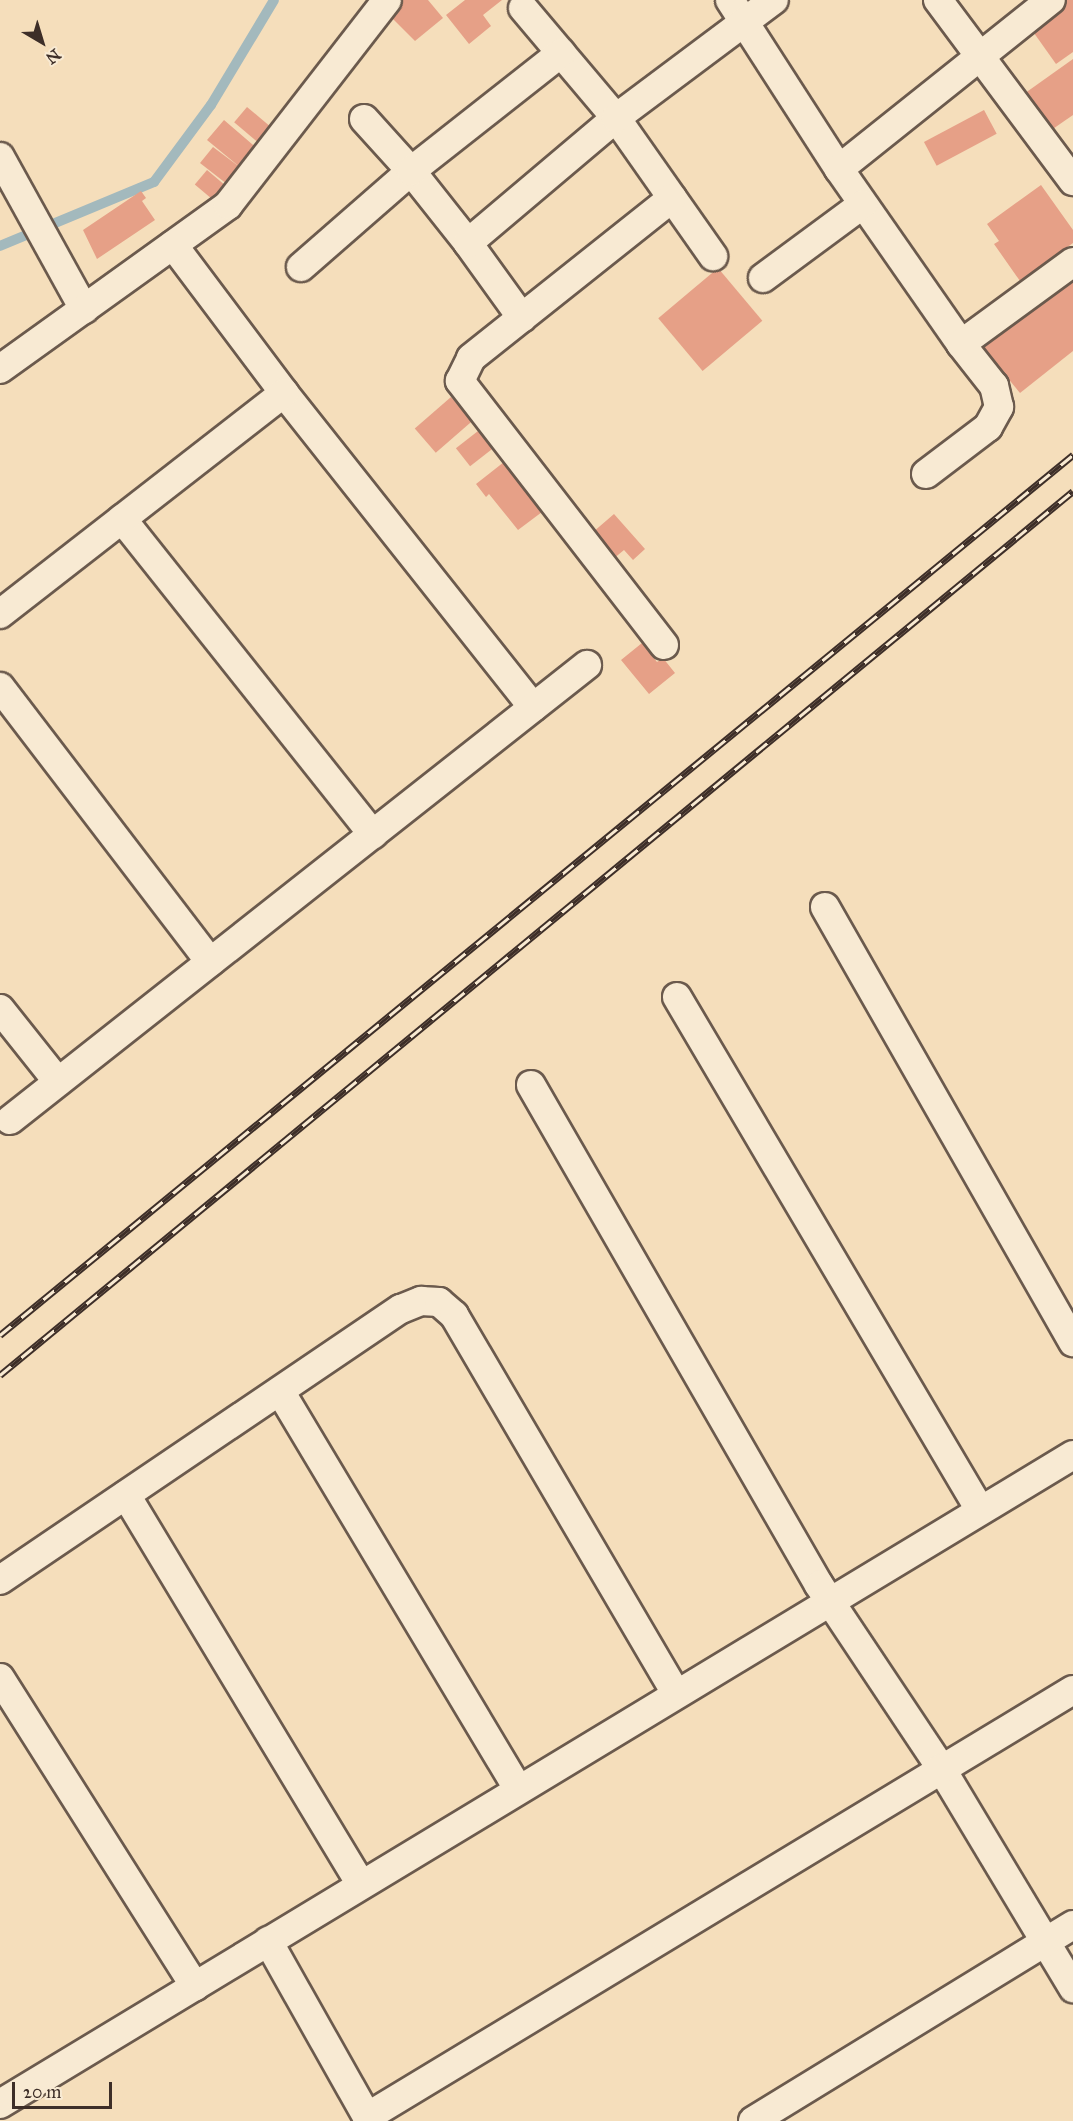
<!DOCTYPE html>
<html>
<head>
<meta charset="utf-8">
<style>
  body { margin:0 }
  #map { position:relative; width:1073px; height:2121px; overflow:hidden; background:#f5debb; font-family:"IM FELL Great Primer",serif }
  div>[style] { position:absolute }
  .stream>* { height:10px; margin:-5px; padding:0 5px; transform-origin:5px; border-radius:5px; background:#a3b9bd }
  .building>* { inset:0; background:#e6a087; transform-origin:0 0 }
  .roads { filter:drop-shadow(2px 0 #6b5a4d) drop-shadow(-2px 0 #6b5a4d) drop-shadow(0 2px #6b5a4d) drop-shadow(0 -2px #6b5a4d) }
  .minor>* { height:28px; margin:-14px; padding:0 14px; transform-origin:14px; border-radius:14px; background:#f8ead3 }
  .rail>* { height:7px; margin-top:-3.5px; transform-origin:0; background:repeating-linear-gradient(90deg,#f8ead3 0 14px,#3d2e28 0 28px); box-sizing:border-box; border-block:2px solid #3d2e28 }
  span { translate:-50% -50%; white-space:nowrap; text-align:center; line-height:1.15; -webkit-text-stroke:4.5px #f8ead3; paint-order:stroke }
  .north { position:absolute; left:12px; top:12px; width:60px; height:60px; -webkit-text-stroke:4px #f8ead3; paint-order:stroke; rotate:142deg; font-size:16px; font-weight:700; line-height:24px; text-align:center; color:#3d2e28 }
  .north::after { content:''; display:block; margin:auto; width:21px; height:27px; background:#3d2e28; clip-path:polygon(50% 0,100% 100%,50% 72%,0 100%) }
  .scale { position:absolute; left:12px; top:2082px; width:100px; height:27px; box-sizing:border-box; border:3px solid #3d2e28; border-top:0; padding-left:8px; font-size:18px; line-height:21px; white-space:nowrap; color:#3d2e28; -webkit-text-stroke:4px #f8ead3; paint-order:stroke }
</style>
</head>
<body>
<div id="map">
  <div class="stream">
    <i style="left:0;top:246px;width:167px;rotate:-22.6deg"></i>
    <i style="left:154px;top:182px;width:96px;rotate:-53.5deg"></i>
    <i style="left:211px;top:105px;width:122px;rotate:-59deg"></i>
  </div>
  <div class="building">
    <i style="clip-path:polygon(401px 0,428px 0,443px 18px,415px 41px,386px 12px)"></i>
    <i style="clip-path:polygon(465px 0,502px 0,483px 15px,491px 26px,469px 44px,446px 15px)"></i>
    <i style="clip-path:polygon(1063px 0,1073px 0,1073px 52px,1056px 64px,1029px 26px)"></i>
    <i style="clip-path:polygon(1073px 59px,1073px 115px,1047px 133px,1021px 96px)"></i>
    <i style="left:247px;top:107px;width:35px;height:20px;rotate:40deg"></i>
    <i style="left:984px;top:110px;width:27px;height:68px;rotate:62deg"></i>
    <i style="clip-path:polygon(224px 120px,260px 151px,232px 188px,200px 163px,213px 147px,241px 168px,207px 140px)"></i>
    <i style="left:207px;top:170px;width:33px;height:19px;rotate:40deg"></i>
    <i style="clip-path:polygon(1041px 185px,1073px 230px,1073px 243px,1020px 281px,994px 244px,999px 241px,987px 224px)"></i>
    <i style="clip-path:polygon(141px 191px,146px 198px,142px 201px,155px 220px,97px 259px,83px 230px)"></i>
    <i style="left:718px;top:268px;width:69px;height:78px;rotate:50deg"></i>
    <i style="clip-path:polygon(1073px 273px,1073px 351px,1020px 393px,982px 347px)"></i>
    <i style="left:451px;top:397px;width:32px;height:48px;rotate:49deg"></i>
    <i style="left:478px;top:431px;width:23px;height:28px;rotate:52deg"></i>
    <i style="clip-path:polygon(504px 462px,542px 512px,518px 530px,489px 494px,486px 497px,476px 484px)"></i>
    <i style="clip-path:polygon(614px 514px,645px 549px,633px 560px,624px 550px,607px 564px,585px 539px)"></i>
    <i style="clip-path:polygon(642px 643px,657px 662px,663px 658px,675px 673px,649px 694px,621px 660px)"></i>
  </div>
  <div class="roads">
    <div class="minor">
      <i style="left:730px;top:0;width:201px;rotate:57.2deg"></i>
      <i style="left:839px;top:169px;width:213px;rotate:55.1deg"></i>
      <i style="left:938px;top:0;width:226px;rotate:53.3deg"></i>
      <i style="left:523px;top:8px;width:144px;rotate:49.8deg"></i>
      <i style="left:616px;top:118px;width:169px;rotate:54.9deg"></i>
      <i style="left:364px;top:119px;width:70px;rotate:47.9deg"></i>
      <i style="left:411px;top:171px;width:92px;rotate:51.6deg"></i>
      <i style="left:0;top:157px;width:174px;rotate:61.1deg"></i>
      <i style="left:839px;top:169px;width:271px;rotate:-38.6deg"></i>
      <i style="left:173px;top:245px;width:185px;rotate:53.1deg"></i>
      <i style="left:284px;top:393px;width:401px;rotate:51.6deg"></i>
      <i style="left:301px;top:267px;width:146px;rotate:-41.1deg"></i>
      <i style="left:411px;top:171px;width:191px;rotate:-38.2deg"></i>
      <i style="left:763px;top:278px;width:124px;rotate:-36.5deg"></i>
      <i style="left:522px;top:318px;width:92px;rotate:-125.8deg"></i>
      <i style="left:468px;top:243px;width:194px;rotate:-40.2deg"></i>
      <i style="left:616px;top:118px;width:197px;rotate:-36.8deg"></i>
      <i style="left:0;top:369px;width:281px;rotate:-35.7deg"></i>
      <i style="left:228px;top:205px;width:259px;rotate:-52.2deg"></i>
      <i style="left:926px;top:474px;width:78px;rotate:-37.2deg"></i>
      <i style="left:988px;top:427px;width:23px;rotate:-61deg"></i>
      <i style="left:999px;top:407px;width:22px;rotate:-103deg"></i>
      <i style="left:994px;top:386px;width:53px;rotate:-128.2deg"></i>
      <i style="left:961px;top:344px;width:139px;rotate:-36.2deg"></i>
      <i style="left:122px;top:519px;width:403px;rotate:51.5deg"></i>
      <i style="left:0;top:614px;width:360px;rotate:-37.9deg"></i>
      <i style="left:664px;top:645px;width:334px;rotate:-127.7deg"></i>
      <i style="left:460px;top:381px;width:25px;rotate:-64deg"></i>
      <i style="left:471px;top:358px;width:257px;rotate:-38.5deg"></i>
      <i style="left:0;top:687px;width:346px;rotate:52.6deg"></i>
      <i style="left:825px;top:907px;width:501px;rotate:60.31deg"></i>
      <i style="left:677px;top:997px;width:596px;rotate:59.43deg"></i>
      <i style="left:0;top:1009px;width:93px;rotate:51.5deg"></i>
      <i style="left:531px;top:1085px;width:577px;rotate:60.06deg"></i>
      <i style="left:819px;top:1585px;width:220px;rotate:56.3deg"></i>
      <i style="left:941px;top:1768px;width:257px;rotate:59deg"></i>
      <i style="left:10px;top:1120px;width:735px;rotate:-38.26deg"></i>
      <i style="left:280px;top:1391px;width:464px;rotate:59.1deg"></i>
      <i style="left:126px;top:1495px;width:455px;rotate:58.9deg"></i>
      <i style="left:0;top:1580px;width:484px;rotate:-34.1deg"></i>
      <i style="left:401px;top:1309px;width:22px;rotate:-22deg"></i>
      <i style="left:421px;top:1301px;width:18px;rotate:3deg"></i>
      <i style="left:439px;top:1302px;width:20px;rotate:41deg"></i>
      <i style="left:454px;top:1315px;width:438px;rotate:59.6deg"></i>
      <i style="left:0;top:1678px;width:365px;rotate:57.7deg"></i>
      <i style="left:268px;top:1941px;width:202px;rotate:60.6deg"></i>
      <i style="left:367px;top:2117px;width:825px;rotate:-31.17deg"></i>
      <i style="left:0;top:2104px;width:1254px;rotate:-31.17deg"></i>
      <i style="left:753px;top:2121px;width:375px;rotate:-31.5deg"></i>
    </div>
  </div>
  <div class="rail">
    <i style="left:0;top:1335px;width:1388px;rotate:-39.36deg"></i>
    <i style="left:0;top:1375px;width:1390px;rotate:-39.48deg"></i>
  </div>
  <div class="north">N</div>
  <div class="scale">20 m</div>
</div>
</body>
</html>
